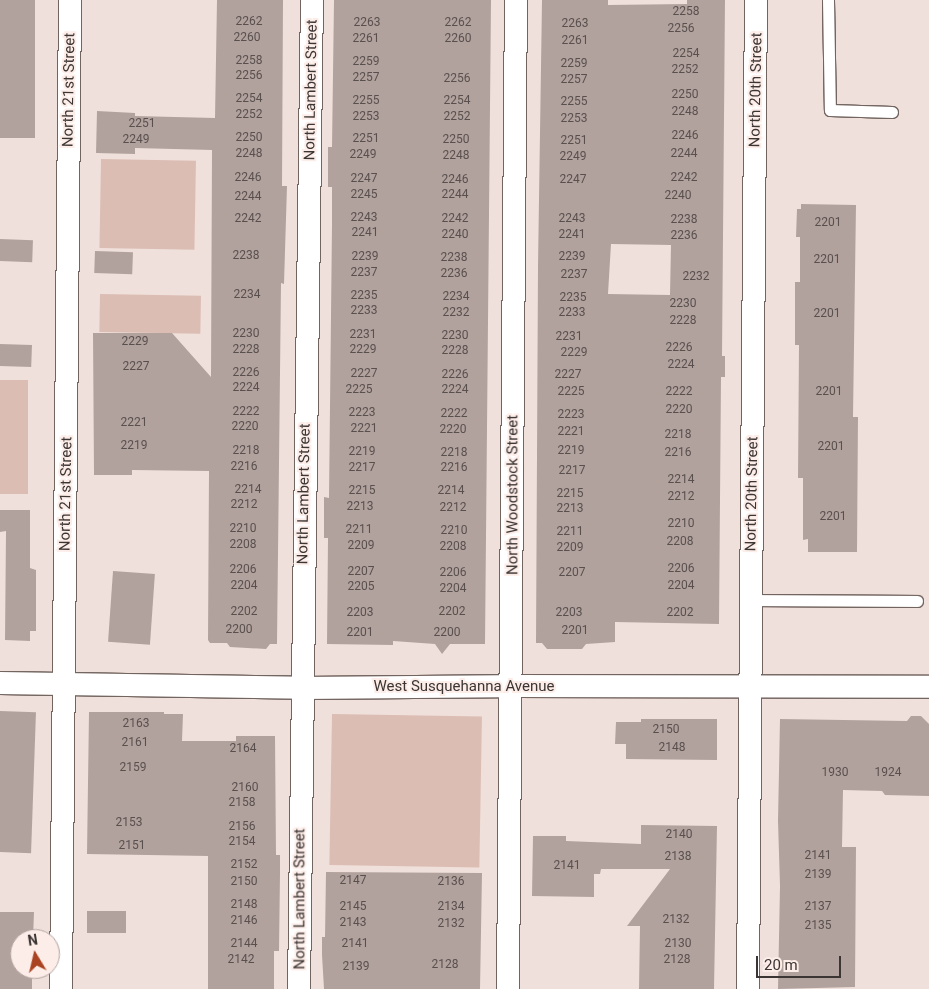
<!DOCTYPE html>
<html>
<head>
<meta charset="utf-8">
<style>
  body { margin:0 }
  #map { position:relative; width:929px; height:989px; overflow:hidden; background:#f0e0db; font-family:Roboto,sans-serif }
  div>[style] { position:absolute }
  .green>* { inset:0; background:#dbbdb4; transform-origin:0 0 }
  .building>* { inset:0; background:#b2a29e; transform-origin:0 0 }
  .roads { filter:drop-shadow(1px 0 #72645f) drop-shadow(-1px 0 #72645f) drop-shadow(0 1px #72645f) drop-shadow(0 -1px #72645f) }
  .service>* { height:11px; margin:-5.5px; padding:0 5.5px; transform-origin:5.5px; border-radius:5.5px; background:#fff }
  .minor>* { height:22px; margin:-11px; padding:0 11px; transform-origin:11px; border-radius:11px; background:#fff }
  span { translate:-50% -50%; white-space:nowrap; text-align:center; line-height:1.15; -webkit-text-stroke:4px #fdede8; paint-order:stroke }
  .number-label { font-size:12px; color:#59504e }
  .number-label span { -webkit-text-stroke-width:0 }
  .street-label { font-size:15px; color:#3b3533 }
  .north { position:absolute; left:10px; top:929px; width:50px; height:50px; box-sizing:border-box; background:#fdede8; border:1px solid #afa3a0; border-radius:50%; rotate:351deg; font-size:14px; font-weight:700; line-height:20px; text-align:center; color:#3b3533 }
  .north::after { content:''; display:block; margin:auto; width:18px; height:22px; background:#aa4322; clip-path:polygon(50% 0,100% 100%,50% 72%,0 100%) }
  .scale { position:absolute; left:756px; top:956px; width:85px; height:22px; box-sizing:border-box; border:2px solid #3b3533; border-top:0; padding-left:6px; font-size:15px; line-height:18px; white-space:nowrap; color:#3b3533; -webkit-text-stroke:4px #fdede8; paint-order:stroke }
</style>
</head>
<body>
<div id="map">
  <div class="green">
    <i style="left:101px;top:159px;width:95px;height:89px;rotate:1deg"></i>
    <i style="left:100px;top:294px;width:101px;height:38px;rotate:1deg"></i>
    <i style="left:0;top:380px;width:28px;height:114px"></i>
    <i style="left:332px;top:714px;width:150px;height:151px;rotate:1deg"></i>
  </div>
  <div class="building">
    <i style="left:0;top:0;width:35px;height:138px"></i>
    <i style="clip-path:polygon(217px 0,283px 0,282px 186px,287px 186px,284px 284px,281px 283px,277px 644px,270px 644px,266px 649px,230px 647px,227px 643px,210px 643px,208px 640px,209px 471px,132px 470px,132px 475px,94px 475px,93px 333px,172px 333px,211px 377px,212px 150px,135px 148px,135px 154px,96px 153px,97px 111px,135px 113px,135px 116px,215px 118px)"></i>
    <i style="clip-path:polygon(334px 0,491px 0,485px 644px,450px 644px,442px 654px,435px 644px,393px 641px,393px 645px,327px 644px,328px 538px,324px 538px,324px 497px,329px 498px,332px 224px,332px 187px,328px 187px,328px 147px,332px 147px)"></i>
    <i style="clip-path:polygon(evenodd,542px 0,608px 0,608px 5px,687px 4px,687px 0,725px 0,722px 356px,725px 356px,725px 377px,721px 377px,719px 624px,615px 622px,615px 642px,586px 644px,582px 649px,547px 649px,542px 643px,536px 643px,538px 266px,542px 0,611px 244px,671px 245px,670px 295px,608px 294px,611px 244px)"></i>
    <i style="clip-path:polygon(801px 204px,856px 205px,853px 417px,858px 417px,857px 552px,808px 552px,808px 539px,803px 540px,803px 478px,798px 478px,799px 345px,795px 345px,795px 282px,800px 282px,800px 237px,796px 237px,797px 209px,801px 209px)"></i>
    <i style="left:0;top:239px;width:33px;height:22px;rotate:2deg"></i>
    <i style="left:95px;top:251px;width:38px;height:22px;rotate:2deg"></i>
    <i style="left:0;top:344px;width:32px;height:22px;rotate:2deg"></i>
    <i style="clip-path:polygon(0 510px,30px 510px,30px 568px,36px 570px,36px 631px,30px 631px,30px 641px,5px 640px,6px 531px,0 532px)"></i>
    <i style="left:113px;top:571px;width:42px;height:71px;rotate:4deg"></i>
    <i style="left:0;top:711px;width:36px;height:141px;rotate:2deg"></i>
    <i style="clip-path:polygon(89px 712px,164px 712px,164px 714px,183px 714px,182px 741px,236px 741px,236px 736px,275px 736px,276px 855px,280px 855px,280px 874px,279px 951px,274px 951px,274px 989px,208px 989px,208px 856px,87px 854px)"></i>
    <i style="clip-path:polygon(911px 716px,921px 716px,929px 724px,929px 796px,885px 795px,882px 791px,843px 790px,842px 847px,856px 847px,855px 987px,778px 989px,780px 886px,778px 821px,780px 719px,907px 721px)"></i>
    <i style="clip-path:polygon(641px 719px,717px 719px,717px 760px,626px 759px,626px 744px,615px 744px,616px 722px,641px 722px)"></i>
    <i style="clip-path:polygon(641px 825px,717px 826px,714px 989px,639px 989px,640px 926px,627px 926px,670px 869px,601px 869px,600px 874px,594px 874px,594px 897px,532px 896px,533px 836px,566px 836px,566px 841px,641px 844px)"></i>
    <i style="clip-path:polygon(326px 872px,482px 873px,480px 989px,324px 989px,322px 955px,322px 937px,325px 937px)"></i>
    <i style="left:87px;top:911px;width:39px;height:22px"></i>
    <i style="clip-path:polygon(0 912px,34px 912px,33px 939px,20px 939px,20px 969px,32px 969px,32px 989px,0 989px)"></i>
  </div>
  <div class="roads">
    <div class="service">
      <i style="left:828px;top:0;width:110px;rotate:89deg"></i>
      <i style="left:830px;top:110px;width:62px;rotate:1.8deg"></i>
      <i style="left:751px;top:600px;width:166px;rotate:0.3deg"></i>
    </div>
    <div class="minor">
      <i style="left:0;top:683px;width:302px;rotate:0.9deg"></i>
      <i style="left:302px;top:688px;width:210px;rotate:-0.5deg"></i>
      <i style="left:512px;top:686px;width:417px;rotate:0.1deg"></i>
      <i style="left:61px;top:989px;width:989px;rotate:-89.48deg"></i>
      <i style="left:299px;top:989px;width:989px;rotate:-89.25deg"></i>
      <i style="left:508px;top:989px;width:989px;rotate:-89.54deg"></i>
      <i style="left:748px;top:989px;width:989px;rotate:-89.54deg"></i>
    </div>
  </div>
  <div class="number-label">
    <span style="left:686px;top:12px">2258</span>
    <span style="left:249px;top:22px">2262</span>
    <span style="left:367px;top:23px">2263</span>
    <span style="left:458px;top:23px">2262</span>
    <span style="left:575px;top:24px">2263</span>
    <span style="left:681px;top:29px">2256</span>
    <span style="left:247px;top:38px">2260</span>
    <span style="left:366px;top:39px">2261</span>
    <span style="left:458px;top:39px">2260</span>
    <span style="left:575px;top:41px">2261</span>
    <span style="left:686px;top:54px">2254</span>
    <span style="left:249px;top:61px">2258</span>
    <span style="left:366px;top:62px">2259</span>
    <span style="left:574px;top:64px">2259</span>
    <span style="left:685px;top:70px">2252</span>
    <span style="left:249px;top:76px">2256</span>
    <span style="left:366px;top:78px">2257</span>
    <span style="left:457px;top:79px">2256</span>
    <span style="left:574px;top:80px">2257</span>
    <span style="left:685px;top:95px">2250</span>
    <span style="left:249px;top:99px">2254</span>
    <span style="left:366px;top:101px">2255</span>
    <span style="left:457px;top:101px">2254</span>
    <span style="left:574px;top:102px">2255</span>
    <span style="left:685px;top:112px">2248</span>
    <span style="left:249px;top:115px">2252</span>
    <span style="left:366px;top:117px">2253</span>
    <span style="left:457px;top:117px">2252</span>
    <span style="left:574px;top:119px">2253</span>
    <span style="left:142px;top:124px">2251</span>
    <span style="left:685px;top:136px">2246</span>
    <span style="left:249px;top:138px">2250</span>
    <span style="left:366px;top:139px">2251</span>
    <span style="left:136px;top:140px">2249</span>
    <span style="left:456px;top:140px">2250</span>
    <span style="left:574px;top:141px">2251</span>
    <span style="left:249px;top:154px">2248</span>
    <span style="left:684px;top:154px">2244</span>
    <span style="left:363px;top:155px">2249</span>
    <span style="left:456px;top:156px">2248</span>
    <span style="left:573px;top:157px">2249</span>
    <span style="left:248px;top:178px">2246</span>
    <span style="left:684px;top:178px">2242</span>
    <span style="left:364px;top:179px">2247</span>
    <span style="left:455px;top:180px">2246</span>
    <span style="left:573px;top:180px">2247</span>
    <span style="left:364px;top:195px">2245</span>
    <span style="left:455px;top:195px">2244</span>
    <span style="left:678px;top:196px">2240</span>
    <span style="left:248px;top:197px">2244</span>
    <span style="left:364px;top:218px">2243</span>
    <span style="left:248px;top:219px">2242</span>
    <span style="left:455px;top:219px">2242</span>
    <span style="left:572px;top:219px">2243</span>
    <span style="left:684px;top:220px">2238</span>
    <span style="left:828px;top:223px">2201</span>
    <span style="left:365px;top:233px">2241</span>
    <span style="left:455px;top:235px">2240</span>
    <span style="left:572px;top:235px">2241</span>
    <span style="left:684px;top:236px">2236</span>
    <span style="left:246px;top:256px">2238</span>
    <span style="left:365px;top:257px">2239</span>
    <span style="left:572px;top:257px">2239</span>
    <span style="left:454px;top:258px">2238</span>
    <span style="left:827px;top:260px">2201</span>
    <span style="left:364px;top:273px">2237</span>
    <span style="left:454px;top:274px">2236</span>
    <span style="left:574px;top:275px">2237</span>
    <span style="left:696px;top:277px">2232</span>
    <span style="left:247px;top:295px">2234</span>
    <span style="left:364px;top:296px">2235</span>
    <span style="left:456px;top:297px">2234</span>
    <span style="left:573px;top:298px">2235</span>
    <span style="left:683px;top:304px">2230</span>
    <span style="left:364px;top:311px">2233</span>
    <span style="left:456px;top:313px">2232</span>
    <span style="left:572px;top:313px">2233</span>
    <span style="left:827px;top:314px">2201</span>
    <span style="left:683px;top:321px">2228</span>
    <span style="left:246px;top:334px">2230</span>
    <span style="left:363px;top:335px">2231</span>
    <span style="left:455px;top:336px">2230</span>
    <span style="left:569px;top:337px">2231</span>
    <span style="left:135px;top:342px">2229</span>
    <span style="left:679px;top:348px">2226</span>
    <span style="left:246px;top:350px">2228</span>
    <span style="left:363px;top:350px">2229</span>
    <span style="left:455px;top:351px">2228</span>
    <span style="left:574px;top:353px">2229</span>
    <span style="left:681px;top:365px">2224</span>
    <span style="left:136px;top:367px">2227</span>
    <span style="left:246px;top:373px">2226</span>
    <span style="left:364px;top:374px">2227</span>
    <span style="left:455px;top:375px">2226</span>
    <span style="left:568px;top:375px">2227</span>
    <span style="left:246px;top:388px">2224</span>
    <span style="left:359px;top:390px">2225</span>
    <span style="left:455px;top:390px">2224</span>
    <span style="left:571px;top:392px">2225</span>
    <span style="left:679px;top:392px">2222</span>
    <span style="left:829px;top:392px">2201</span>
    <span style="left:679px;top:410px">2220</span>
    <span style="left:246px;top:412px">2222</span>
    <span style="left:362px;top:413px">2223</span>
    <span style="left:454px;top:414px">2222</span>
    <span style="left:571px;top:415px">2223</span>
    <span style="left:134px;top:423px">2221</span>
    <span style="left:245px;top:427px">2220</span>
    <span style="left:364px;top:429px">2221</span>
    <span style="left:453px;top:430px">2220</span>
    <span style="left:571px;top:432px">2221</span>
    <span style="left:678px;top:435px">2218</span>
    <span style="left:134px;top:446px">2219</span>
    <span style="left:831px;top:447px">2201</span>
    <span style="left:246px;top:451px">2218</span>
    <span style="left:571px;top:451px">2219</span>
    <span style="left:362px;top:452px">2219</span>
    <span style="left:454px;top:453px">2218</span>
    <span style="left:678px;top:453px">2216</span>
    <span style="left:244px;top:467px">2216</span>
    <span style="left:362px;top:468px">2217</span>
    <span style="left:454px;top:468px">2216</span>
    <span style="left:572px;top:471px">2217</span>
    <span style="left:681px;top:480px">2214</span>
    <span style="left:248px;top:490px">2214</span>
    <span style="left:362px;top:491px">2215</span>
    <span style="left:451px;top:491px">2214</span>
    <span style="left:570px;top:494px">2215</span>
    <span style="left:681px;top:497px">2212</span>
    <span style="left:244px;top:505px">2212</span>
    <span style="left:360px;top:507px">2213</span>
    <span style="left:453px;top:508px">2212</span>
    <span style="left:570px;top:509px">2213</span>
    <span style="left:833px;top:517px">2201</span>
    <span style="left:681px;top:524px">2210</span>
    <span style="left:243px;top:529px">2210</span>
    <span style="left:359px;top:530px">2211</span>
    <span style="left:454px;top:531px">2210</span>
    <span style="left:570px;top:532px">2211</span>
    <span style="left:680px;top:542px">2208</span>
    <span style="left:243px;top:545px">2208</span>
    <span style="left:361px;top:546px">2209</span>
    <span style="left:453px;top:547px">2208</span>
    <span style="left:570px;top:548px">2209</span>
    <span style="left:681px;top:569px">2206</span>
    <span style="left:243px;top:570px">2206</span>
    <span style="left:361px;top:572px">2207</span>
    <span style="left:453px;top:573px">2206</span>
    <span style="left:572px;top:573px">2207</span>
    <span style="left:244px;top:586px">2204</span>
    <span style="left:681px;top:586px">2204</span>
    <span style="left:361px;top:587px">2205</span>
    <span style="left:453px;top:589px">2204</span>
    <span style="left:244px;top:612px">2202</span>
    <span style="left:452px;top:612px">2202</span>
    <span style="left:360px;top:613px">2203</span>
    <span style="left:569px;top:613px">2203</span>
    <span style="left:680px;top:613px">2202</span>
    <span style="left:239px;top:630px">2200</span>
    <span style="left:575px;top:631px">2201</span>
    <span style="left:360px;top:633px">2201</span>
    <span style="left:447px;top:633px">2200</span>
    <span style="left:136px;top:724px">2163</span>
    <span style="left:666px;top:730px">2150</span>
    <span style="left:135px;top:743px">2161</span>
    <span style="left:672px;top:748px">2148</span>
    <span style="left:243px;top:749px">2164</span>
    <span style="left:133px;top:768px">2159</span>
    <span style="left:835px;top:773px">1930</span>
    <span style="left:888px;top:773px">1924</span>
    <span style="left:245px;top:788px">2160</span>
    <span style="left:242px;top:803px">2158</span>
    <span style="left:129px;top:823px">2153</span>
    <span style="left:242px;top:827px">2156</span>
    <span style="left:679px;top:835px">2140</span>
    <span style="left:242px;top:842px">2154</span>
    <span style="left:132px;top:846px">2151</span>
    <span style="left:818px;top:856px">2141</span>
    <span style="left:678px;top:857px">2138</span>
    <span style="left:244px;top:865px">2152</span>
    <span style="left:567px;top:866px">2141</span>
    <span style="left:818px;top:875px">2139</span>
    <span style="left:353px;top:881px">2147</span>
    <span style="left:244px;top:882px">2150</span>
    <span style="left:451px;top:882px">2136</span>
    <span style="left:244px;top:905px">2148</span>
    <span style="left:353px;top:907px">2145</span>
    <span style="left:451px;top:907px">2134</span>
    <span style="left:818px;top:907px">2137</span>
    <span style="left:676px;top:920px">2132</span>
    <span style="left:244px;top:921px">2146</span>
    <span style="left:353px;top:923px">2143</span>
    <span style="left:451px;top:924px">2132</span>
    <span style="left:818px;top:926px">2135</span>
    <span style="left:244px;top:944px">2144</span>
    <span style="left:355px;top:944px">2141</span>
    <span style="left:678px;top:944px">2130</span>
    <span style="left:241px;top:960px">2142</span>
    <span style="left:677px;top:960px">2128</span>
    <span style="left:445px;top:965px">2128</span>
    <span style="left:356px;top:967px">2139</span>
  </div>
  <div class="street-label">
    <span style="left:69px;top:90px;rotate:-89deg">North 21st Street</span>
    <span style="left:311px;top:90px;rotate:-89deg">North Lambert Street</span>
    <span style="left:756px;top:90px;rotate:-89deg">North 20th Street</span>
    <span style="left:66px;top:494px;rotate:-89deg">North 21st Street</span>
    <span style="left:304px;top:494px;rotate:-89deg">North Lambert Street</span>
    <span style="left:752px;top:494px;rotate:-89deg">North 20th Street</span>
    <span style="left:513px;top:495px;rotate:-90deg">North Woodstock Street</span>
    <span style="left:464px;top:687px">West Susquehanna Avenue</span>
    <span style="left:300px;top:899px;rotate:-90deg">North Lambert Street</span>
  </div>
  <div class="north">N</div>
  <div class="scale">20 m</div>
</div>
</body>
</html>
